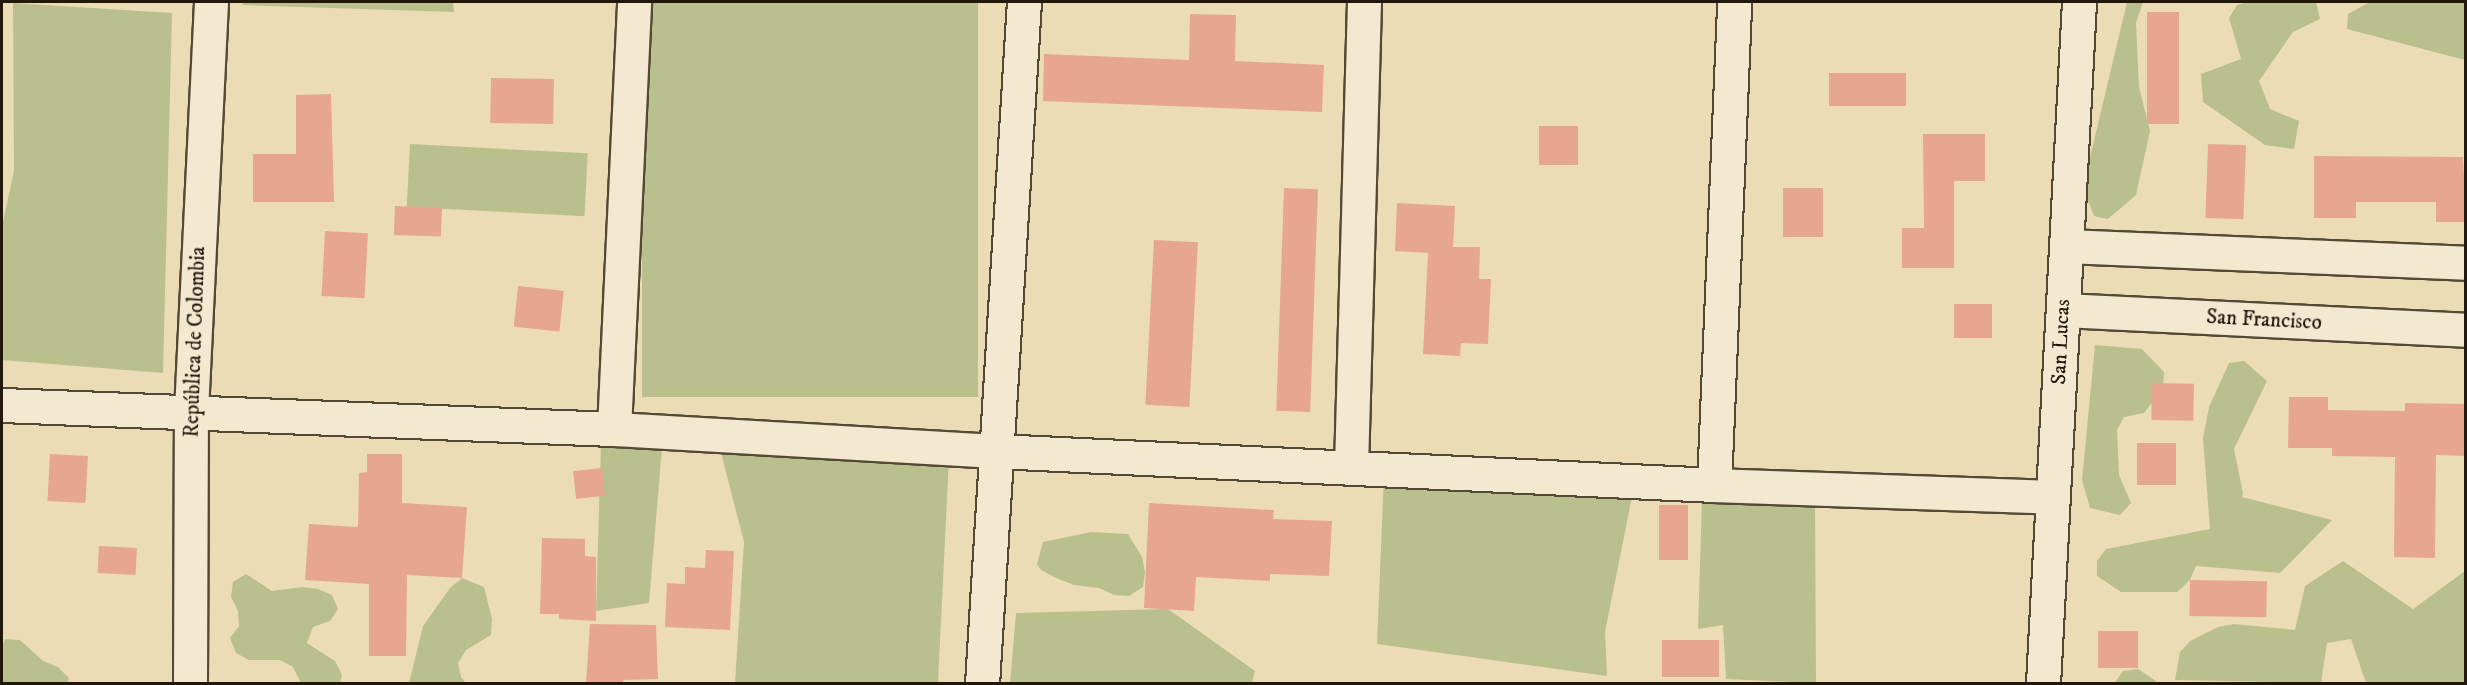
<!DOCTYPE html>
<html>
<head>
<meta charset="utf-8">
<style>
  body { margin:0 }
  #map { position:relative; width:2467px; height:685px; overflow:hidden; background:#ecdcb6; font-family:"IM FELL DW Pica",serif }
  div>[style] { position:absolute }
  .green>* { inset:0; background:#b9c08d; transform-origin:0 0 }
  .building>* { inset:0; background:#e6a690; transform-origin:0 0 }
  .roads { filter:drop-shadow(2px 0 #544936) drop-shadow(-2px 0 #544936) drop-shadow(0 2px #544936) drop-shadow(0 -2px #544936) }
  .street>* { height:33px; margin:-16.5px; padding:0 16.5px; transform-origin:16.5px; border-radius:16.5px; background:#f3e8d0 }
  span { translate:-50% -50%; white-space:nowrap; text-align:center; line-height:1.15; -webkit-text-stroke:5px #f3e8d0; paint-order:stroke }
  .street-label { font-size:21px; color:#21180b }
  .frame { position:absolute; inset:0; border:3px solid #21180b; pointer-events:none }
</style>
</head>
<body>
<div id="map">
  <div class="green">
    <i style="clip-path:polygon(243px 2px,453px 2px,454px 12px,242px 5px)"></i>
    <i style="left:642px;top:2px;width:336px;height:395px"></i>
    <i style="clip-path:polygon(2127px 2px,2143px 2px,2136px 23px,2139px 87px,2150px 131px,2136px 195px,2108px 219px,2094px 216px,2083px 187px)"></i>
    <i style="clip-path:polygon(2248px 2px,2316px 2px,2320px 19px,2293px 32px,2259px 81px,2270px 109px,2299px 121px,2294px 149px,2265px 145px,2203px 102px,2201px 74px,2241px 59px,2229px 18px,2237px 5px)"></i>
    <i style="clip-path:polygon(2370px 2px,2465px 2px,2465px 60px,2347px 29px,2348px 14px)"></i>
    <i style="clip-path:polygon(13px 3px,172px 13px,163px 373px,2px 360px,2px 226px,14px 171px)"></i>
    <i style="left:410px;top:144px;width:178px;height:63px;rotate:3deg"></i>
    <i style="clip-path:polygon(2095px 345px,2142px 349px,2164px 372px,2163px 388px,2144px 413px,2124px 417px,2117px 430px,2119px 475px,2131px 503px,2120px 515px,2090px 508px,2082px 480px)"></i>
    <i style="clip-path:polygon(2244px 361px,2267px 381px,2234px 449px,2243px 493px,2242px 497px,2332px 520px,2280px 573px,2196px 566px,2190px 580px,2177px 592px,2121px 592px,2097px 576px,2097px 561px,2106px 549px,2210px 529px,2203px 438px,2209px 407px,2229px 363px)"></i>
    <i style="clip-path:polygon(601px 442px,662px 448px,649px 603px,596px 611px)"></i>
    <i style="clip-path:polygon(720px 449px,949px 458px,938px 683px,735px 683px,744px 542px)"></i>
    <i style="clip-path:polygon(1384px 474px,1633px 492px,1605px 632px,1607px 676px,1377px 644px)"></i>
    <i style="clip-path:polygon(1702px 498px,1815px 500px,1816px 683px,1726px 679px,1723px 625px,1698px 629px)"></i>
    <i style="clip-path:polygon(1091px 532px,1128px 534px,1142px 557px,1145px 572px,1143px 587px,1129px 596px,1114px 595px,1099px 588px,1074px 585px,1056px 578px,1041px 570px,1037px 564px,1043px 542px)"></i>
    <i style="clip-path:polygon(2343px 561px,2413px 609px,2465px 571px,2465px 683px,2366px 683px,2351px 639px,2327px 643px,2321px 683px,2175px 680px,2180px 652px,2190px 641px,2218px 627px,2234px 624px,2295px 630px,2305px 586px)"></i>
    <i style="clip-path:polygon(246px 574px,272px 591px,302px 587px,318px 589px,332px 595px,338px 609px,330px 621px,313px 627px,307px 643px,335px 661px,342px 675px,340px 683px,301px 683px,293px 667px,280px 660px,249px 660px,236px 653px,230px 638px,239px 626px,238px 611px,231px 597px,233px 582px)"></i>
    <i style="clip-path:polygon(462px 578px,484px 587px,492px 619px,491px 635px,466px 650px,458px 663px,461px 677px,466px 683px,409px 683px,423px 626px,450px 588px)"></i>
    <i style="clip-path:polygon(1168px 609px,1255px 671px,1252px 683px,1010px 684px,1016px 613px)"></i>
    <i style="clip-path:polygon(5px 639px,20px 640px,43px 661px,58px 667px,69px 678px,67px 683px,2px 683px,2px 648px)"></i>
    <i style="clip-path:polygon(2138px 669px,2156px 681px,2155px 683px,2114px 684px,2123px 671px)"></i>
  </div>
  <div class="building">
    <i style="left:2147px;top:12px;width:32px;height:112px"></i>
    <i style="clip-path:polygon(1190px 14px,1236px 15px,1235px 61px,1324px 65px,1322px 112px,1043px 101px,1044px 54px,1189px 60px)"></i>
    <i style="left:1906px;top:73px;width:33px;height:77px;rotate:90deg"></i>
    <i style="left:491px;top:78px;width:63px;height:45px;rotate:1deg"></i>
    <i style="clip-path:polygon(331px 94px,334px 202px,253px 202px,253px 154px,296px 154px,296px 95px)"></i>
    <i style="left:1539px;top:126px;width:39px;height:39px"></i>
    <i style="clip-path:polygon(1923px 134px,1985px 134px,1985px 181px,1954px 181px,1954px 268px,1902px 268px,1902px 228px,1924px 228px)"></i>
    <i style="left:2208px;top:144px;width:38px;height:74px;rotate:2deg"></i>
    <i style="clip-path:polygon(2314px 156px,2463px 157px,2466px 222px,2436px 222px,2436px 202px,2356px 202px,2356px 218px,2314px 218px)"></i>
    <i style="left:1284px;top:188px;width:34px;height:223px;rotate:2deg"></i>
    <i style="left:1783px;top:188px;width:40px;height:49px"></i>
    <i style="clip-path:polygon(1397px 203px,1455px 206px,1453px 247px,1480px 247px,1479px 279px,1491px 279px,1488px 344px,1461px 343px,1460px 356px,1423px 354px,1428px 253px,1395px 251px)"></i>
    <i style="left:395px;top:206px;width:47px;height:29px;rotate:2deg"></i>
    <i style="left:325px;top:231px;width:43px;height:65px;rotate:3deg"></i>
    <i style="left:1154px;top:240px;width:44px;height:165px;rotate:3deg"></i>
    <i style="left:518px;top:286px;width:46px;height:41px;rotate:6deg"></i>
    <i style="left:1992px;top:304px;width:34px;height:38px;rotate:90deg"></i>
    <i style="left:2152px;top:383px;width:42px;height:37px;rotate:1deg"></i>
    <i style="clip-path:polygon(2289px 397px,2328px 397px,2328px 410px,2405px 411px,2405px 403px,2466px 404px,2465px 456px,2436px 455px,2435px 558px,2394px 557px,2395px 457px,2332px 456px,2332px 448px,2288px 448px)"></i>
    <i style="left:2137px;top:443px;width:39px;height:42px"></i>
    <i style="left:50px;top:454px;width:38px;height:47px;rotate:3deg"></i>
    <i style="clip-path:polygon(367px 454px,402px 454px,402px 503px,467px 507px,462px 578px,407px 575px,406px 656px,369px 656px,369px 584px,305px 580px,309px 524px,358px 527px,359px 473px,367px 472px)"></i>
    <i style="left:602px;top:468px;width:28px;height:29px;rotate:84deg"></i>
    <i style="clip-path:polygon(1149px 503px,1274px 510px,1273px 519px,1332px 521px,1329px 576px,1270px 574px,1270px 581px,1196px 577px,1194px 611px,1144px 608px)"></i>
    <i style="left:1659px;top:505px;width:29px;height:55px"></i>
    <i style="clip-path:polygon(542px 538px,585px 539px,585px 556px,596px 557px,596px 621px,559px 619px,559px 614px,540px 614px)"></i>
    <i style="left:99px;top:546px;width:38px;height:27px;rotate:3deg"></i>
    <i style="clip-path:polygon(706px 550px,734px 551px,730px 630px,665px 627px,667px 583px,685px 584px,685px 567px,705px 568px)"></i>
    <i style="left:2190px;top:580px;width:77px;height:36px;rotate:1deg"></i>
    <i style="clip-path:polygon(590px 624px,656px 625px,658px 679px,623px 680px,623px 684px,586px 684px)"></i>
    <i style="left:2098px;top:631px;width:40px;height:37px"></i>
    <i style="left:1662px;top:640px;width:57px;height:37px"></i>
  </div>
  <div class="roads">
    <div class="street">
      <i style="left:2066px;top:246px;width:400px;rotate:2.4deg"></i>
      <i style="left:2063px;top:310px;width:403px;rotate:2.8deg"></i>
      <i style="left:2px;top:405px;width:612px;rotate:2.25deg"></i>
      <i style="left:614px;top:429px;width:383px;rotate:3.3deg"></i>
      <i style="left:996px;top:451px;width:719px;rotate:2.71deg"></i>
      <i style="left:1714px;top:485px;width:338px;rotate:2deg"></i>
      <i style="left:614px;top:429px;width:427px;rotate:-87.3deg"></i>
      <i style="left:1351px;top:467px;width:465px;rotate:-88.4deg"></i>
      <i style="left:1714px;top:485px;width:483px;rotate:-87.6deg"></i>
      <i style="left:190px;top:684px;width:273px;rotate:-89.8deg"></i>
      <i style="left:191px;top:411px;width:409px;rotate:-87.2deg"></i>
      <i style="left:982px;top:684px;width:683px;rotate:-86.48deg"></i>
      <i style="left:2043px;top:684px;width:683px;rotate:-86.98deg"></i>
    </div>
  </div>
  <div class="street-label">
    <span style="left:2264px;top:320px;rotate:3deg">San Francisco</span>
    <span style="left:195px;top:342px;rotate:-88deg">República de Colombia</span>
    <span style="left:2061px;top:342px;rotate:-87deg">San Lucas</span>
  </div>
  <div class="frame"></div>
</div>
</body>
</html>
